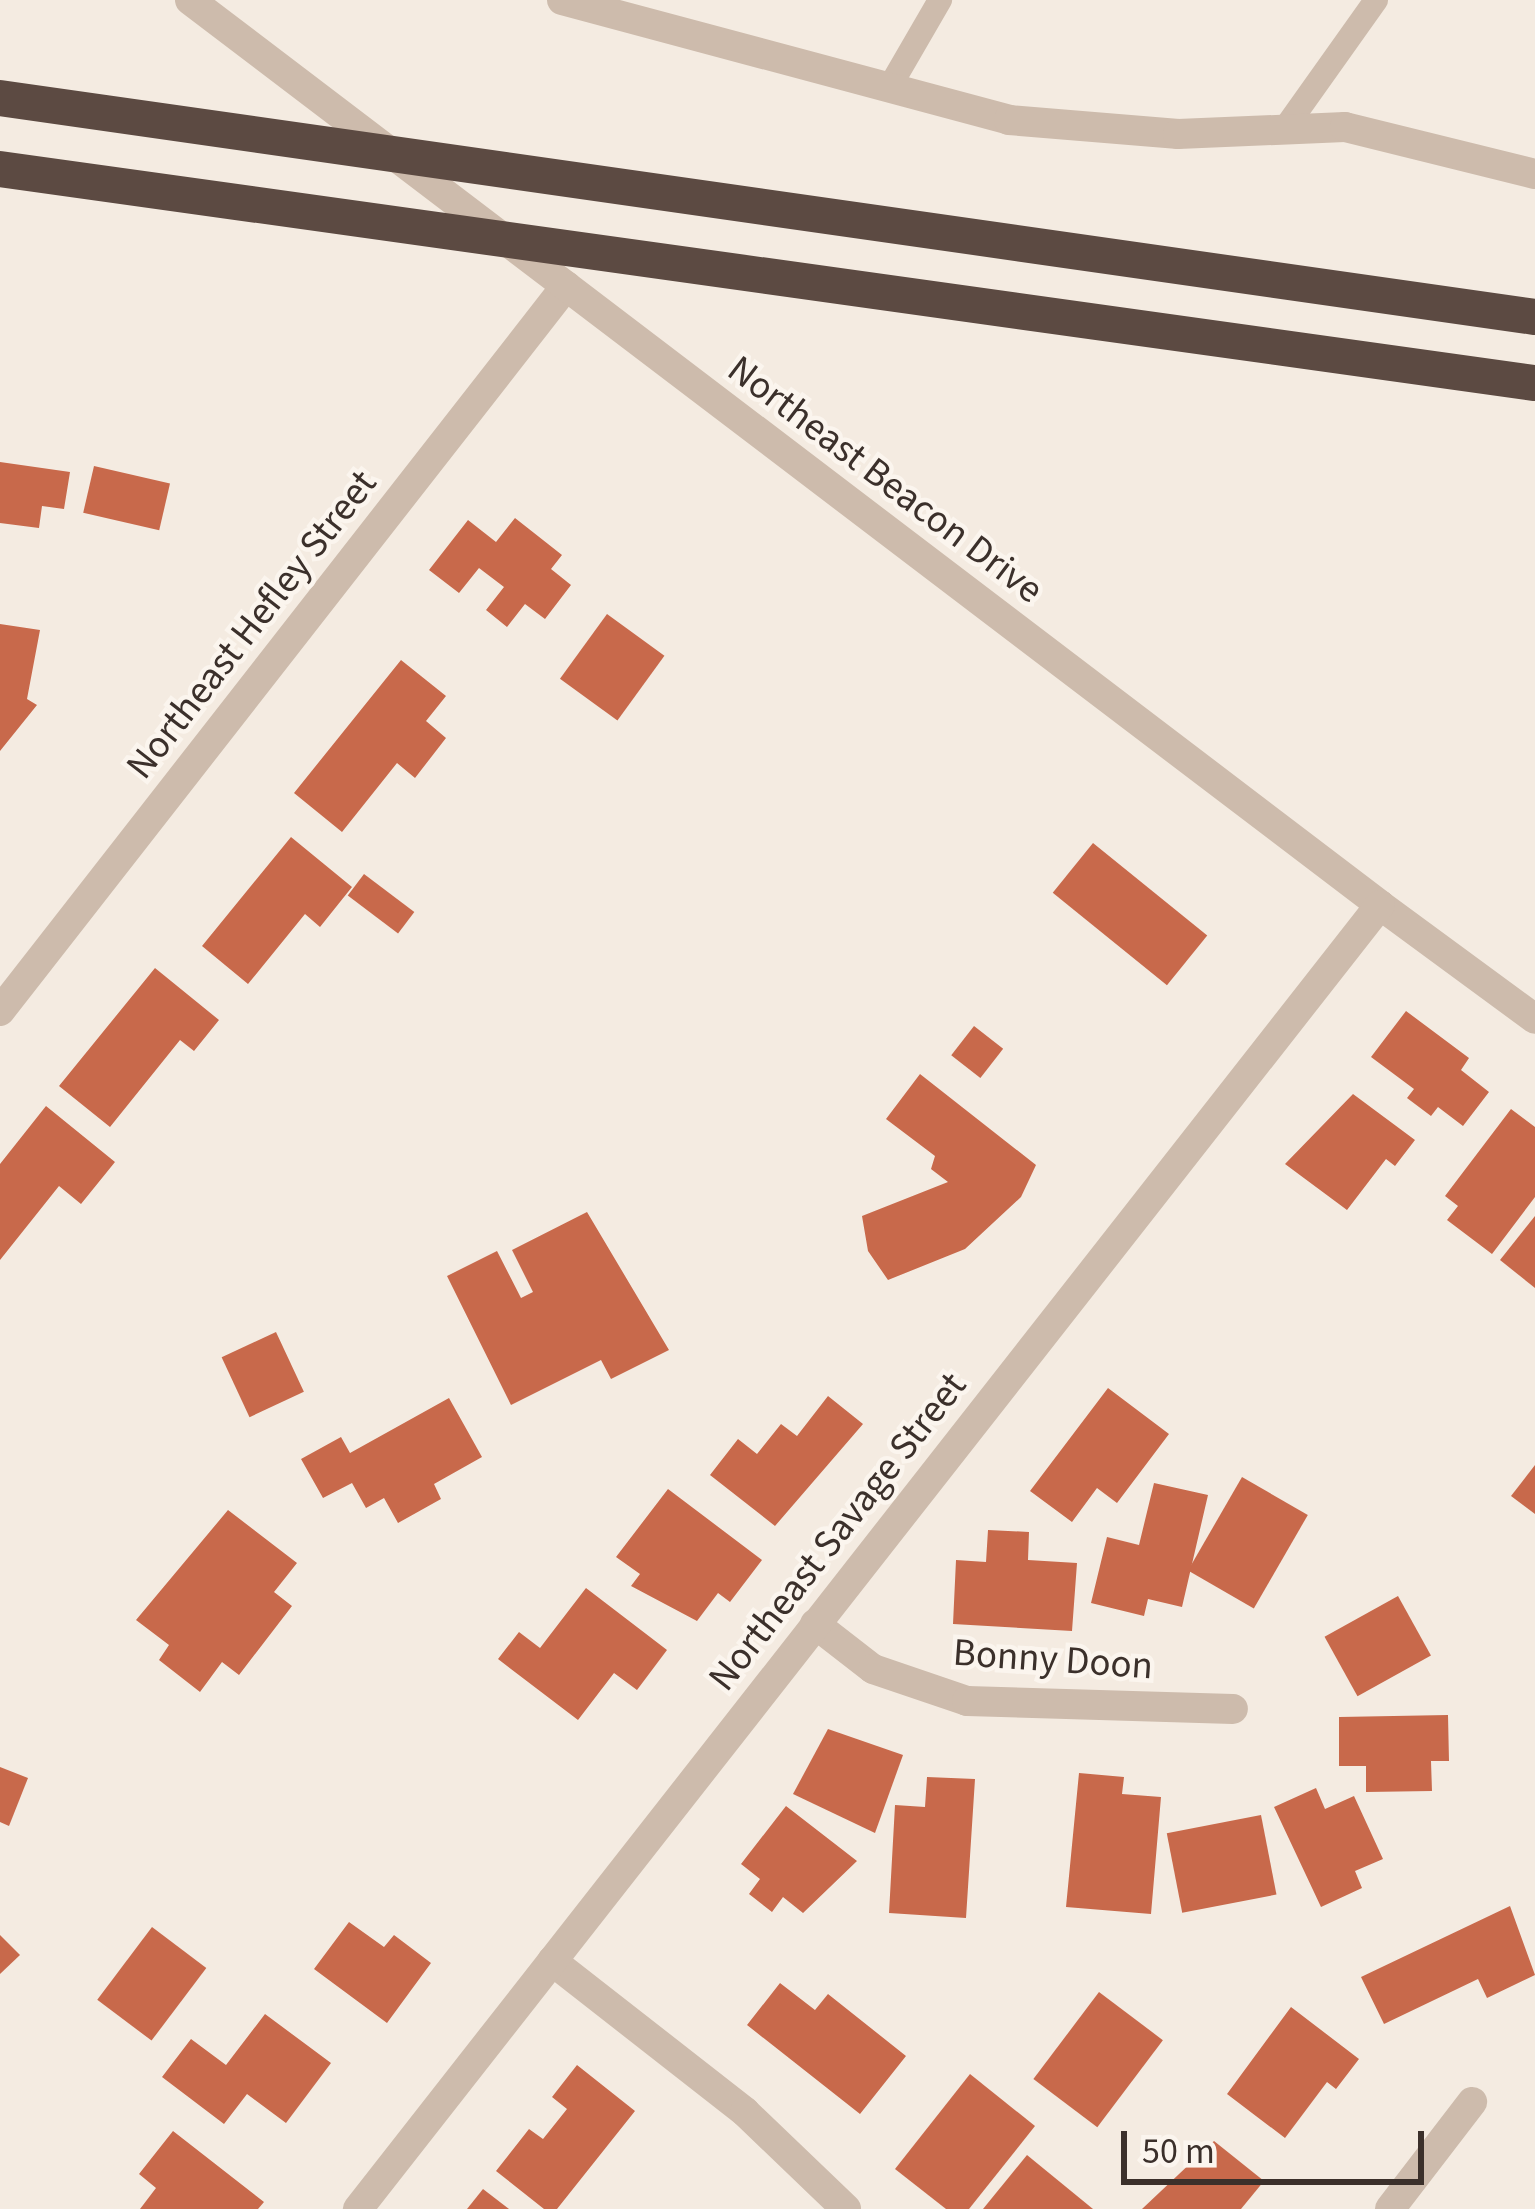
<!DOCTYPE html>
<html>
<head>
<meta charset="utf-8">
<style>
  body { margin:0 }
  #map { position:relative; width:1535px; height:2209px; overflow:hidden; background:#f4ebe1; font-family:"Source Sans 3",sans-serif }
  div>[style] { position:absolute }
  .building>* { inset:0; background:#c8694b; transform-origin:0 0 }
  .service>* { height:24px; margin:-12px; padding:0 12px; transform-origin:12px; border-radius:12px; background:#cdbbac }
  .minor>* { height:30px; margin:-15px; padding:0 15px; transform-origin:15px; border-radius:15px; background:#cdbbac }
  .tertiary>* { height:30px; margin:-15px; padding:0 15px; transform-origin:15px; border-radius:15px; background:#cdbbac }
  .motorway>* { height:36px; margin:-18px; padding:0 18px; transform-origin:18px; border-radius:18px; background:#5c4a42 }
  span { translate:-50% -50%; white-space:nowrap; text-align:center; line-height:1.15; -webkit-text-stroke:9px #fbf5ee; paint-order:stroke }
  .street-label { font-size:39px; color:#3b302b }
  .scale { position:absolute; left:1121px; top:2131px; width:303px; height:54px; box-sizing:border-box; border:6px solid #3b302b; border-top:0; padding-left:15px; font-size:36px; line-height:42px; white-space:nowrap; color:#3b302b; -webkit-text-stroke:9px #fbf5ee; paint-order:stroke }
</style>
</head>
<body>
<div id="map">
  <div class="building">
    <i style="clip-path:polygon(0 462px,70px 472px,64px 509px,42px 506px,39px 528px,0 523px)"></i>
    <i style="left:94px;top:466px;width:78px;height:48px;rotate:13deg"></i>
    <i style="clip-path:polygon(515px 518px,562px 555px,551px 569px,571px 585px,545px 619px,525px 604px,507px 627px,486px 610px,504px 587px,479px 568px,459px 593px,429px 570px,468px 520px,496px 542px)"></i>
    <i style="left:607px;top:614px;width:71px;height:80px;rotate:36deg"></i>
    <i style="clip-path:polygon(0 624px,40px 630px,27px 699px,37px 705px,0 751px)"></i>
    <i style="clip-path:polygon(401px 660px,446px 696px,426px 721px,446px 738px,415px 778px,397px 763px,342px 832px,294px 793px)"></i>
    <i style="clip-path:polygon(291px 837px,352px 887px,320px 927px,305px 914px,248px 984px,202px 946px)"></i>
    <i style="left:1093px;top:843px;width:147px;height:64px;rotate:39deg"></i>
    <i style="left:364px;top:874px;width:63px;height:27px;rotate:37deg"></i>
    <i style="clip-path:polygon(155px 968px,219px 1020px,194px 1051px,180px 1040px,110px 1127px,59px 1086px)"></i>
    <i style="clip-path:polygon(1406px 1011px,1469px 1058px,1461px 1070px,1489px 1092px,1463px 1126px,1438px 1107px,1431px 1116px,1407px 1098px,1414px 1089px,1371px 1057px)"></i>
    <i style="left:974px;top:1026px;width:37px;height:37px;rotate:38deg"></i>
    <i style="clip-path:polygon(920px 1074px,1036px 1165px,1021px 1197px,965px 1249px,888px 1280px,868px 1251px,862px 1216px,948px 1182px,931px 1169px,935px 1156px,886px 1119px)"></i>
    <i style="clip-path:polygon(1353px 1094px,1415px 1140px,1395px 1166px,1386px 1159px,1347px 1210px,1285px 1164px)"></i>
    <i style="clip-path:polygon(46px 1106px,115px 1162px,81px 1204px,59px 1186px,0 1260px,0 1164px)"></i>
    <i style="clip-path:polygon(1511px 1109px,1535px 1127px,1535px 1197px,1492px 1254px,1447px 1220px,1458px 1206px,1445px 1196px)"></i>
    <i style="clip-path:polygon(587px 1212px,669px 1350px,611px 1379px,601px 1360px,511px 1405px,447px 1276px,497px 1251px,521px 1298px,533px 1292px,512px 1250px)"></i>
    <i style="clip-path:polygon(1535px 1216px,1535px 1288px,1500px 1260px)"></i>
    <i style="left:276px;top:1332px;width:66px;height:60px;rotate:65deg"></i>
    <i style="clip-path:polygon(1108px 1388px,1169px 1434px,1117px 1503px,1097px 1488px,1072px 1522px,1030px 1491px)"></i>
    <i style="clip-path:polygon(828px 1396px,863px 1424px,775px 1526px,710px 1475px,738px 1439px,757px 1454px,781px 1424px,797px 1436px)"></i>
    <i style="clip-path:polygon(449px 1398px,482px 1457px,434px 1484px,441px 1499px,398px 1523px,384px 1498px,366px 1508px,352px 1483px,323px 1498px,301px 1459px,341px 1437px,350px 1453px)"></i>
    <i style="clip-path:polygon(1535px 1465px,1535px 1514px,1511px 1496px)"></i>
    <i style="left:1242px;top:1477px;width:76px;height:108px;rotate:30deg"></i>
    <i style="clip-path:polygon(1154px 1483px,1208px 1495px,1182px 1607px,1148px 1599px,1144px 1616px,1091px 1603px,1107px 1537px,1139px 1545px)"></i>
    <i style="clip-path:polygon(668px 1489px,762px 1560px,730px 1602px,718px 1593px,697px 1621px,631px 1586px,640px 1574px,616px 1557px)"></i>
    <i style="clip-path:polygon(228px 1510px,297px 1563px,274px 1592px,292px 1606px,239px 1675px,222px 1662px,200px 1692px,159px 1660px,169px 1645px,136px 1620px)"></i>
    <i style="clip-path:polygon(988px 1530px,1029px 1532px,1028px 1560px,1077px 1563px,1072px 1631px,953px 1624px,956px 1560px,986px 1562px)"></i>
    <i style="clip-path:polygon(586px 1588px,667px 1650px,637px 1690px,614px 1673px,578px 1720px,498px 1659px,519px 1632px,540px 1648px)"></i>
    <i style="left:1398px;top:1596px;width:68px;height:84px;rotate:61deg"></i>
    <i style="clip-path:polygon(1448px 1715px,1449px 1761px,1431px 1761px,1432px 1791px,1366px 1792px,1366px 1766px,1339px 1766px,1339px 1717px)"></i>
    <i style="clip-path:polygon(828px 1729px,903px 1755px,875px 1833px,793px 1794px)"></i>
    <i style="clip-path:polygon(0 1767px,28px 1778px,9px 1826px,0 1822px)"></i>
    <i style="clip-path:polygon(1079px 1773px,1124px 1777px,1122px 1794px,1161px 1797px,1151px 1914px,1066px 1907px)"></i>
    <i style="clip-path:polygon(927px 1777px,975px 1779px,966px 1918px,889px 1913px,895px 1805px,925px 1807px)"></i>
    <i style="clip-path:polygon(1316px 1788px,1325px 1809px,1354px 1796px,1383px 1859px,1355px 1871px,1362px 1888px,1321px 1907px,1274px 1807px)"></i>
    <i style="clip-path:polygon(786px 1806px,857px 1861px,803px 1913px,783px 1897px,772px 1912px,749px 1894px,760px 1879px,741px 1864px)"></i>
    <i style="left:1261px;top:1815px;width:81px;height:96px;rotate:79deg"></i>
    <i style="clip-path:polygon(1510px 1906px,1535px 1975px,1487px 1998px,1478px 1979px,1384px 2024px,1361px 1977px)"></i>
    <i style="clip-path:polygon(349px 1922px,384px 1947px,394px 1935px,431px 1963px,387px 2023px,314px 1969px)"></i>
    <i style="left:152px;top:1927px;width:68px;height:91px;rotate:37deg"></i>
    <i style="clip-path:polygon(0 1935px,20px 1955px,0 1974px)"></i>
    <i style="clip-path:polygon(780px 1983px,815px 2010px,828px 1994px,906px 2056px,860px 2114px,747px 2025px)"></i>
    <i style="left:1099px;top:1992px;width:80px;height:109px;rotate:37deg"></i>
    <i style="clip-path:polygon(1291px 2007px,1359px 2059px,1336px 2089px,1327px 2082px,1285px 2138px,1227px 2094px)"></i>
    <i style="clip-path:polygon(265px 2014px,331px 2063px,286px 2123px,247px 2094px,224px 2124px,162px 2077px,191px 2039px,226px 2065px)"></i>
    <i style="clip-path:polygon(577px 2065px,635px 2111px,557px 2209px,544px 2209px,496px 2171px,529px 2129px,543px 2139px,567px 2109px,552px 2097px)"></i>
    <i style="clip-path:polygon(970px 2074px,1035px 2126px,969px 2209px,946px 2209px,895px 2169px)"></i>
    <i style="clip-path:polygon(173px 2131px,264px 2202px,258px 2209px,140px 2209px,156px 2188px,139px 2174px)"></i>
    <i style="clip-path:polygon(1214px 2141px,1264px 2181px,1241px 2209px,1142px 2209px)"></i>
    <i style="clip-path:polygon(1027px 2155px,1093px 2209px,983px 2209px)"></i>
    <i style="clip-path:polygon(483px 2189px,509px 2209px,467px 2209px)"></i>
  </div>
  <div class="service">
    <i style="left:889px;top:88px;width:102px;rotate:-59.9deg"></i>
    <i style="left:1288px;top:124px;width:152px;rotate:-54.6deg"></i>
  </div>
  <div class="minor">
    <i style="left:562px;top:0;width:463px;rotate:15deg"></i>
    <i style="left:1009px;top:120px;width:170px;rotate:4.7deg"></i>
    <i style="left:1178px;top:134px;width:167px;rotate:-2.4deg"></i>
    <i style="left:1345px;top:127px;width:196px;rotate:13.9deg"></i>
    <i style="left:1380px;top:905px;width:192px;rotate:36.3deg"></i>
    <i style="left:0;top:1011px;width:920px;rotate:-52.02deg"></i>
    <i style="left:815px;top:1624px;width:73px;rotate:37.8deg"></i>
    <i style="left:873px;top:1669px;width:99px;rotate:18.8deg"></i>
    <i style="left:967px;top:1701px;width:266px;rotate:1.7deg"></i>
    <i style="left:552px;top:1961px;width:245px;rotate:38deg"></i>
    <i style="left:745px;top:2112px;width:140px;rotate:43.8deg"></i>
    <i style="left:1390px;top:2209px;width:135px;rotate:-52.5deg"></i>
  </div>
  <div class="tertiary">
    <i style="left:190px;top:0;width:1495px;rotate:37.25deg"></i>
    <i style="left:1380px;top:905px;width:1657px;rotate:128.09deg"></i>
  </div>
  <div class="motorway">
    <i style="left:0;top:98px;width:1551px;rotate:8.12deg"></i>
    <i style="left:0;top:169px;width:1550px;rotate:7.94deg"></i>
  </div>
  <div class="street-label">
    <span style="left:885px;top:480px;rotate:37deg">Northeast Beacon Drive</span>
    <span style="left:252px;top:625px;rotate:-52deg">Northeast Hefley Street</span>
    <span style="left:838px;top:1532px;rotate:-52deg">Northeast Savage Street</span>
    <span style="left:1053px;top:1660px;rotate:4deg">Bonny Doon</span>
  </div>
  <div class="scale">50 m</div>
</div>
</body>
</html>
